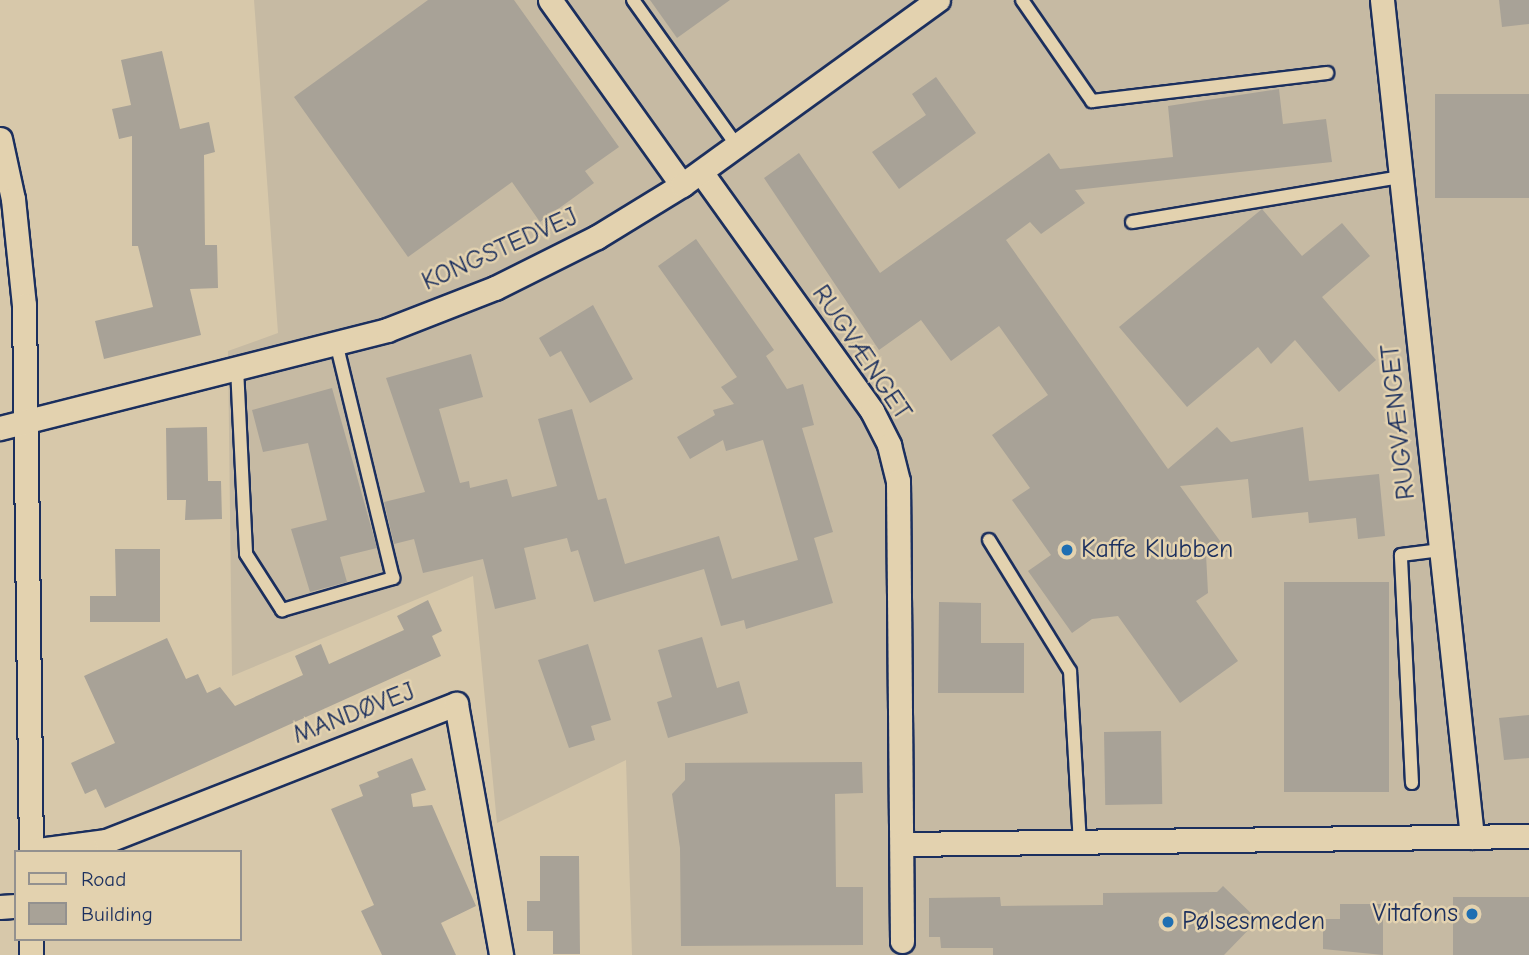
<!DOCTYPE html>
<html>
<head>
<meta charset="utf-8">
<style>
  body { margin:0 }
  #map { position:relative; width:1529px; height:955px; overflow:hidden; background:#d7c8aa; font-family:"Comic Neue",sans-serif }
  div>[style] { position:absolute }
  .built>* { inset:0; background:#c6baa3 }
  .building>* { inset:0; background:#a8a297; transform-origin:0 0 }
  .roads { filter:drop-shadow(2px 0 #1b2f5e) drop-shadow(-2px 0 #1b2f5e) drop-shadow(0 2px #1b2f5e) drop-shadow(0 -2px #1b2f5e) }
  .lane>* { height:12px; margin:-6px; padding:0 6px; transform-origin:6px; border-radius:6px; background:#e3d2af }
  .street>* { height:23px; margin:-11.5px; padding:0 11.5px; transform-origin:11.5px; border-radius:11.5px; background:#e3d2af }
  .dots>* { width:19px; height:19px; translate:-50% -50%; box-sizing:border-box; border:4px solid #e3d2af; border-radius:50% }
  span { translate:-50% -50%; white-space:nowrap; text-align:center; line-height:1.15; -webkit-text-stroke:5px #e3d2af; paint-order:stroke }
  .street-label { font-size:26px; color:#1b2f5e }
  .poi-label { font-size:26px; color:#1b2f5e }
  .left { translate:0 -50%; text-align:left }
  .right { translate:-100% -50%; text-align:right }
  .legend { position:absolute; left:14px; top:850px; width:228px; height:91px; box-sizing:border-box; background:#e3d2af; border:2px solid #93918f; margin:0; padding:9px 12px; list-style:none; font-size:21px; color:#1b2f5e }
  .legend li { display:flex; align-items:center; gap:14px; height:35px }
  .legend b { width:35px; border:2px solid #93918f }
</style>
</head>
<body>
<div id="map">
  <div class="built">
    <i style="clip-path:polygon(254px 0,1529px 0,1529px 955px,632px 955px,626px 760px,497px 823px,473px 576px,232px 676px,228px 351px,278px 333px)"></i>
  </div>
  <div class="building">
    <i style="clip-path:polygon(428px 0,514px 0,619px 147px,585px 171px,594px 183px,540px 222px,512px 182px,408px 257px,294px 97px)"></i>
    <i style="clip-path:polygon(650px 0,730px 0,677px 38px)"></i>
    <i style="clip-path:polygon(1499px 0,1529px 0,1529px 24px,1502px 27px)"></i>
    <i style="clip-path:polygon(162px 51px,180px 129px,209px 122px,215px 152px,204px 155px,205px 245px,217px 245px,218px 288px,190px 289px,201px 335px,104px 359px,95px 321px,153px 307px,138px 246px,132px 246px,132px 136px,119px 139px,112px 109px,131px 105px,121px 60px)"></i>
    <i style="clip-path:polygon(936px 77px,976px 133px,899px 189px,872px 152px,926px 115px,912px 94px)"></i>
    <i style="clip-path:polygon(1279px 89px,1283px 124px,1326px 119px,1332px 162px,1075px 190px,1085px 203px,1041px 234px,1030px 222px,1006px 240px,1168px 469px,1217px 427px,1231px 442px,1303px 427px,1309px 481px,1379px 474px,1385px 536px,1358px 539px,1356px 518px,1309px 523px,1308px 512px,1252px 518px,1248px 479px,1180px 486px,1228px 552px,1206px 554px,1208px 593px,1196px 601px,1238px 661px,1180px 703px,1118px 616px,1092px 619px,1072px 633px,1028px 571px,1051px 555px,1012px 500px,1030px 488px,992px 435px,1048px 395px,999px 326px,951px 361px,921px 320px,879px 350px,764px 178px,799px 153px,880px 273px,1049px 153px,1060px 169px,1173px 157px,1168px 106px)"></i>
    <i style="left:1529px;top:94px;width:104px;height:94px;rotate:90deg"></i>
    <i style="clip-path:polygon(1262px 209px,1302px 256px,1342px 223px,1370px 256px,1322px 297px,1376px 360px,1339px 392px,1295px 340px,1271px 364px,1258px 347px,1187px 407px,1119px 327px)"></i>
    <i style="clip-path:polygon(696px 239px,774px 350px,766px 356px,787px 389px,803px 384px,814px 425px,802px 428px,833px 532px,814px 538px,833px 603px,746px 629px,744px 620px,721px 626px,704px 569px,594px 602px,578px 550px,571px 552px,567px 538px,524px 548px,536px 599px,495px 609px,483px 559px,423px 573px,414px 539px,394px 544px,384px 502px,425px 492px,386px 378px,471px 354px,483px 397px,439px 409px,460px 483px,469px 481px,470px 488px,507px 479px,512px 497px,557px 486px,538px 419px,572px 409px,598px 500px,606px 498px,625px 564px,719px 536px,732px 579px,798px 560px,763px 440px,726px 451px,723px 440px,690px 459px,677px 437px,715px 415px,713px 410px,734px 404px,721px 387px,737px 377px,658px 266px)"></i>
    <i style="clip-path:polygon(593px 305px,633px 379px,590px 403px,561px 351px,550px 357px,539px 338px)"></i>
    <i style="clip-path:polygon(332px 388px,377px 548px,340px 557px,347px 582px,310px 592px,291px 529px,327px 520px,308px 443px,263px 452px,252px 410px)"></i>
    <i style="clip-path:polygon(207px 427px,208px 481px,221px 481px,222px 519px,185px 520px,186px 500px,167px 500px,166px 428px)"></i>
    <i style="clip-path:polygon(115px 549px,160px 549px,160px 622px,90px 622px,90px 596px,116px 596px)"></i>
    <i style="left:1284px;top:582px;width:105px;height:210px"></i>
    <i style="clip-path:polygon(428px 600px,442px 631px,432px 636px,441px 656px,105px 808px,96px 789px,85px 794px,71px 763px,115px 743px,84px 676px,167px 638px,186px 679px,198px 674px,207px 693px,220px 687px,235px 706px,303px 675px,295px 656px,321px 644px,329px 664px,404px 630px,397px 616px)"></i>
    <i style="clip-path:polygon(939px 602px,981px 603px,981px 643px,1024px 643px,1024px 693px,938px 693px)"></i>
    <i style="clip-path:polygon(702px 637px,717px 688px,739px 681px,748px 713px,668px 738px,657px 702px,672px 697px,658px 650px)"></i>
    <i style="clip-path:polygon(588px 644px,611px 720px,591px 726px,595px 740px,569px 748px,538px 660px)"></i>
    <i style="clip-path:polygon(1529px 715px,1529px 758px,1504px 760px,1499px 718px)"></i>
    <i style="left:1161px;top:731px;width:73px;height:57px;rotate:89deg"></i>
    <i style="clip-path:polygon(412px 758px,426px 790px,411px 794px,413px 807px,432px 805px,476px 906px,441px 923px,456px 955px,382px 955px,361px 911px,374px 905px,331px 809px,363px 796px,359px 785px,379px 777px,377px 772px)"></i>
    <i style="clip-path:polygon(862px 762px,863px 793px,835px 794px,836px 887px,863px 887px,863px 945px,681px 946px,680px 848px,672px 794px,685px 780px,685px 763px)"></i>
    <i style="clip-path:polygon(540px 856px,579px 856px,580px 954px,553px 954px,553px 931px,527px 931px,527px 901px,540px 901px)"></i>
    <i style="clip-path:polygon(1223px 886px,1258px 920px,1224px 955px,993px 955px,993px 948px,941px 948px,940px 937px,929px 937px,929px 898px,1000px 897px,1001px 906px,1103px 905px,1103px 893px,1217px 892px)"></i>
    <i style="left:1453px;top:897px;width:76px;height:58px"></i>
    <i style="clip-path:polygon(1340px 904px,1383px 904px,1383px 955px,1323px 949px,1323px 919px,1340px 919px)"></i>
  </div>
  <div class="roads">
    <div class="lane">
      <i style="left:633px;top:0;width:179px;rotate:54.5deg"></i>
      <i style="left:1022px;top:0;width:123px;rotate:55.3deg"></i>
      <i style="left:1092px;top:101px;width:237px;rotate:-6.8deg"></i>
      <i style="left:1132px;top:222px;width:273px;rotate:-9.5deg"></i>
      <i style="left:237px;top:368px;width:186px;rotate:87.2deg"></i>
      <i style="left:246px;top:554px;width:67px;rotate:57.3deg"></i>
      <i style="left:282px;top:610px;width:116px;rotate:-16.1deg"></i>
      <i style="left:393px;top:578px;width:242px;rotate:-103.6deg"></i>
      <i style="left:989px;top:540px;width:154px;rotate:58.3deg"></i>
      <i style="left:1070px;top:671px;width:172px;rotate:86.7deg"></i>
      <i style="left:1412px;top:783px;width:228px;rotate:-92.8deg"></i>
      <i style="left:1401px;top:555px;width:40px;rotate:-7.1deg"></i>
    </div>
    <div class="street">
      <i style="left:550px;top:0;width:227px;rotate:54.5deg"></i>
      <i style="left:1382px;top:0;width:842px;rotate:83.86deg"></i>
      <i style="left:0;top:139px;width:61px;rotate:77.8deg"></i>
      <i style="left:13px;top:199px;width:107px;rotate:84.1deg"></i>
      <i style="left:24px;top:305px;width:547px;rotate:89.27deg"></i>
      <i style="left:701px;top:172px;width:294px;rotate:54.4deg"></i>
      <i style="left:872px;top:411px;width:38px;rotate:63deg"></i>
      <i style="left:889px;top:445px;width:37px;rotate:76deg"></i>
      <i style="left:898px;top:481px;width:460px;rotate:89.5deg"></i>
      <i style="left:0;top:428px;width:399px;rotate:-14.2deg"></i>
      <i style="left:387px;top:330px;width:116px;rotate:-21.3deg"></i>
      <i style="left:495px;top:288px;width:114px;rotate:-26.6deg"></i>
      <i style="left:597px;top:237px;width:100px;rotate:-31.5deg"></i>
      <i style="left:682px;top:185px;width:316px;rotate:-35.9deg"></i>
      <i style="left:902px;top:844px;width:627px;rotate:-0.73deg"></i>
      <i style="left:31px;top:851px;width:76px;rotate:-7.6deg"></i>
      <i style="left:106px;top:841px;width:376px;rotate:-21.4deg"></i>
      <i style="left:456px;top:704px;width:255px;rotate:79.8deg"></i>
      <i style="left:0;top:907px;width:16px;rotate:-4deg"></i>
      <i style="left:31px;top:955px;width:16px;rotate:-90deg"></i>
    </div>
  </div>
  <div class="dots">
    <i style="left:1067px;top:550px;background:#1f6fb2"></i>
    <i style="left:1472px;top:914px;background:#1f6fb2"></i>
    <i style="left:1168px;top:922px;background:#1f6fb2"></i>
  </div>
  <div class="street-label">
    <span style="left:500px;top:250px;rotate:-24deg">KONGSTEDVEJ</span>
    <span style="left:861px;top:353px;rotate:56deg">RUGVÆNGET</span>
    <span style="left:1399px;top:422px;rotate:-96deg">RUGVÆNGET</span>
    <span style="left:354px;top:714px;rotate:-21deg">MANDØVEJ</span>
  </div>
  <div class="poi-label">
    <span class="left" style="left:1081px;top:550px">Kaffe Klubben</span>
    <span class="right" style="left:1458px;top:914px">Vitafons</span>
    <span class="left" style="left:1182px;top:922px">Pølsesmeden</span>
  </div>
  <ul class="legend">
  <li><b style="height:9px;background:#e3d2af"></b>Road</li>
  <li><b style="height:19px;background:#a8a297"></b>Building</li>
  </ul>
</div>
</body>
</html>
